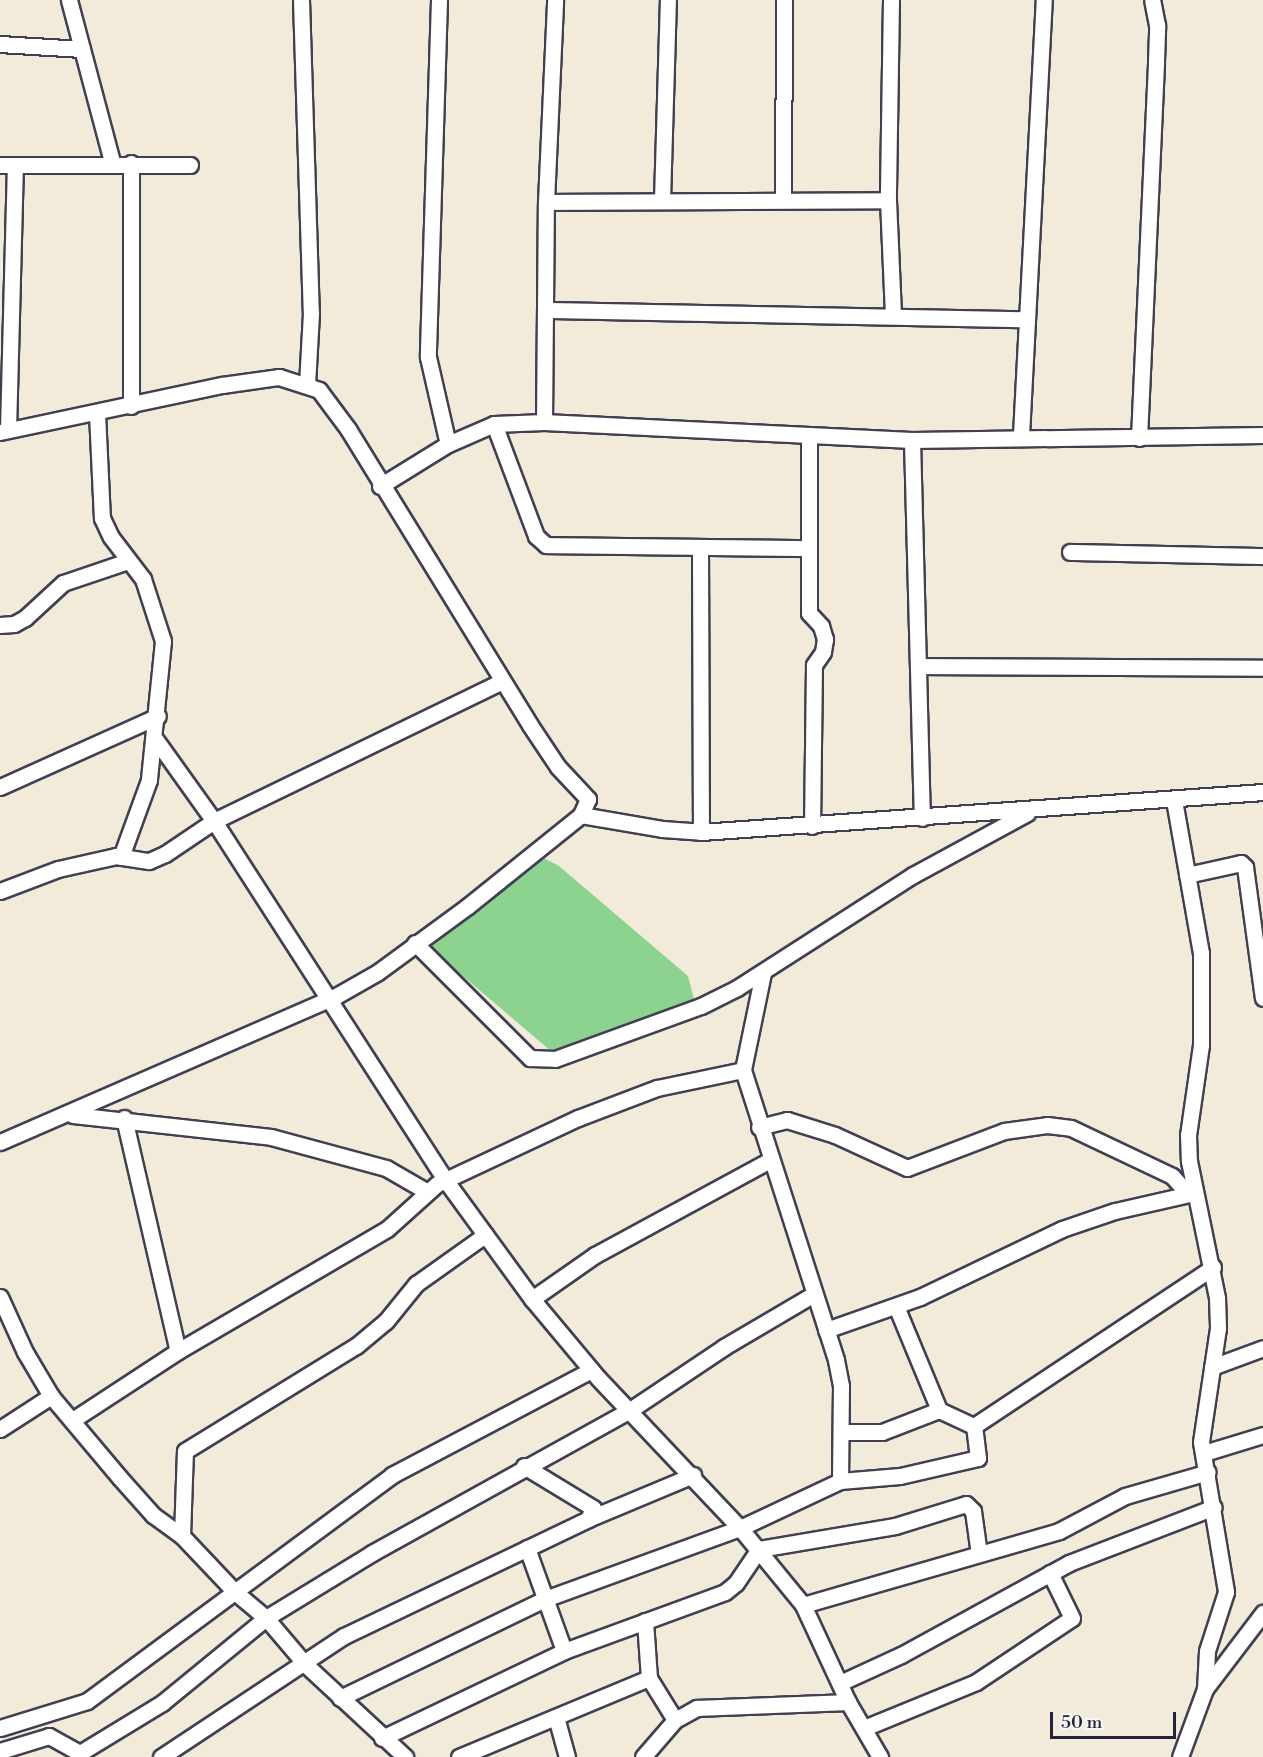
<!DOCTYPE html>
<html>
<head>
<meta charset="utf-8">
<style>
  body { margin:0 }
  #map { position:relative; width:1263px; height:1757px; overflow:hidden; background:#f2ebda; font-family:"Libre Bodoni",serif }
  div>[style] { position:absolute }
  .green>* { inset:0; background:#8bd38e }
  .roads { filter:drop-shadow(2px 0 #414053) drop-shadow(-2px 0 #414053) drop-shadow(0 2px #414053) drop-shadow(0 -2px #414053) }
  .street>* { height:15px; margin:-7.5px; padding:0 7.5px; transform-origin:7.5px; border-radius:7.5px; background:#fff }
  span { translate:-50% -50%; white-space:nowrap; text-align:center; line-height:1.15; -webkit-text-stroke:4.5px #f6f6f2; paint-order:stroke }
  .scale { position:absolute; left:1050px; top:1712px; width:126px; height:27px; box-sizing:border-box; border:3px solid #22223b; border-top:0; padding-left:8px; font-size:18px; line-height:21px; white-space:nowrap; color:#22223b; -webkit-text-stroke:4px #f6f6f2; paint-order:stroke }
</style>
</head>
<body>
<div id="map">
  <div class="green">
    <i style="clip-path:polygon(542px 857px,559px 866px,688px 976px,694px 999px,552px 1052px,430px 948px)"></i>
  </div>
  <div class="roads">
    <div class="street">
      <i style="left:69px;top:0;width:168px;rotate:75.1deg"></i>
      <i style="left:301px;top:0;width:313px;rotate:88.2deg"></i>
      <i style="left:311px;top:313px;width:71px;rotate:93.2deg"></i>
      <i style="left:439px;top:0;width:357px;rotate:91.8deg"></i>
      <i style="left:428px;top:357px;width:89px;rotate:77.1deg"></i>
      <i style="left:891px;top:0;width:200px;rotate:90.9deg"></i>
      <i style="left:888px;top:200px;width:116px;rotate:87.5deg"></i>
      <i style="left:0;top:44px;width:82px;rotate:3.5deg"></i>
      <i style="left:0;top:165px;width:190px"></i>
      <i style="left:783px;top:199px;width:199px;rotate:-89.7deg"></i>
      <i style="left:662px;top:200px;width:200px;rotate:-88.3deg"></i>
      <i style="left:546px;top:202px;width:342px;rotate:-0.3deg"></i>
      <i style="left:545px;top:310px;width:482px;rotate:1.1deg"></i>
      <i style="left:131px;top:406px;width:243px;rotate:-90deg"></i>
      <i style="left:97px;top:413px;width:105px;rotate:87.3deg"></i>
      <i style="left:102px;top:518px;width:21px;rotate:65deg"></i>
      <i style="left:111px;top:537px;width:53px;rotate:52.7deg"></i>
      <i style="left:143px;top:579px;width:65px;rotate:72.1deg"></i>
      <i style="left:163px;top:641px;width:140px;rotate:95.8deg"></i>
      <i style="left:149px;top:780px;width:82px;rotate:110deg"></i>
      <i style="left:544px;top:422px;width:220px;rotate:-89.5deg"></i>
      <i style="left:546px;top:202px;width:202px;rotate:-87.4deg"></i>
      <i style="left:494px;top:424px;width:120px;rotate:69.4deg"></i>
      <i style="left:536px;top:536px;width:13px;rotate:42deg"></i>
      <i style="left:546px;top:545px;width:263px;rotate:0.7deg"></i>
      <i style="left:8px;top:430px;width:265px;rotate:-88.5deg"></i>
      <i style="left:0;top:432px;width:227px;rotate:-12deg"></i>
      <i style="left:222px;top:385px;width:58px;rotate:-8deg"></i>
      <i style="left:279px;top:377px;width:42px;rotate:18deg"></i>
      <i style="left:319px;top:390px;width:49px;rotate:53.4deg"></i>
      <i style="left:348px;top:429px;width:347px;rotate:58.4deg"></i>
      <i style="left:530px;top:725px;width:50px;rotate:56.3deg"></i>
      <i style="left:558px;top:767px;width:44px;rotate:46.8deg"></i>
      <i style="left:588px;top:799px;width:17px;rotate:114deg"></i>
      <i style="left:581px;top:815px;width:82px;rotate:9.8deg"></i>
      <i style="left:662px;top:829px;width:39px;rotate:4deg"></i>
      <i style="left:701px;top:832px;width:563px;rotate:-4.07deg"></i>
      <i style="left:1021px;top:435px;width:436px;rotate:-87deg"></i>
      <i style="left:809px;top:437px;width:176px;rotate:90deg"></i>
      <i style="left:809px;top:613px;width:18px;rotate:47deg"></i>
      <i style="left:821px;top:626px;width:14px;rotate:73deg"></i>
      <i style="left:825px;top:639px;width:13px;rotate:99deg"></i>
      <i style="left:823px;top:652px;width:16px;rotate:125deg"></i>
      <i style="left:814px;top:665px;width:161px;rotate:90.7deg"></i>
      <i style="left:1139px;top:438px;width:377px;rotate:-87.4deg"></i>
      <i style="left:1156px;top:61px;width:36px;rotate:-88deg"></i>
      <i style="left:1157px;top:25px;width:25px;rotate:-101deg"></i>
      <i style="left:912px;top:440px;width:378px;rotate:88.5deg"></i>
      <i style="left:380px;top:486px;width:80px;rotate:-31.7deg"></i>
      <i style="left:448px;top:444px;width:50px;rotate:-23.5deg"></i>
      <i style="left:494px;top:424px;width:50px;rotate:-2.3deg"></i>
      <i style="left:544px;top:422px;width:368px;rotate:2.8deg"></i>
      <i style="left:912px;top:440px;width:351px;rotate:-0.8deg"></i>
      <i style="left:700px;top:549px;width:283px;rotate:89.8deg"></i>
      <i style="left:1070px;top:552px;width:193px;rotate:1.2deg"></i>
      <i style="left:0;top:625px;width:14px;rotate:-4deg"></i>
      <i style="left:14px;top:624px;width:13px;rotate:-29deg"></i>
      <i style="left:25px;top:618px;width:52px;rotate:-42.6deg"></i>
      <i style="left:63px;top:583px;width:69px;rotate:-18.7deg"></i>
      <i style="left:918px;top:666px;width:345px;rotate:0.3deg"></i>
      <i style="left:156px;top:740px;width:100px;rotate:54.4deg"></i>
      <i style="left:214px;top:821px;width:428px;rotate:57.2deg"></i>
      <i style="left:446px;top:1181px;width:146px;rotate:53.9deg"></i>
      <i style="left:532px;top:1299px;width:103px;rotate:50.1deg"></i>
      <i style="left:598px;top:1378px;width:207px;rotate:46.6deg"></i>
      <i style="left:740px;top:1528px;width:99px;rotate:50.7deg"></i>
      <i style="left:803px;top:1605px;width:107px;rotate:65.1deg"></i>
      <i style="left:848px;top:1702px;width:64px;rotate:59.8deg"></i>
      <i style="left:0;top:787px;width:173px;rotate:-24.2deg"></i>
      <i style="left:1174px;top:800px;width:155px;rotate:80deg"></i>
      <i style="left:1201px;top:953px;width:92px;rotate:90deg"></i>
      <i style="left:1201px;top:1045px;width:91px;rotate:98.2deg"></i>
      <i style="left:1188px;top:1135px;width:26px;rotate:88deg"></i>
      <i style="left:1189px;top:1161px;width:140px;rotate:78.4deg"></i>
      <i style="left:1217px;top:1298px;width:30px;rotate:88deg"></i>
      <i style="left:1218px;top:1328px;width:115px;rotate:98.5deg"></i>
      <i style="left:1201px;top:1442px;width:152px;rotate:80.5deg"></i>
      <i style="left:1226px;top:1592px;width:62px;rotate:107.9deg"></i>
      <i style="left:1207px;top:1651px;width:38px;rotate:93deg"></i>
      <i style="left:1187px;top:875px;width:55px;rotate:-12.5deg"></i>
      <i style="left:1241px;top:863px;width:6px;rotate:45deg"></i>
      <i style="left:1245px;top:867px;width:132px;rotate:82.2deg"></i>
      <i style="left:0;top:891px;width:62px;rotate:-20.8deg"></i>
      <i style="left:58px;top:869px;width:59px;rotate:-12.6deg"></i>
      <i style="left:116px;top:856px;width:33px;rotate:9deg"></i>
      <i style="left:149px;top:861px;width:17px;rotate:-24deg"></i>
      <i style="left:165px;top:854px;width:59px;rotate:-34deg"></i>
      <i style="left:214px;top:821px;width:320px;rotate:-25.9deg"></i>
      <i style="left:415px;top:943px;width:163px;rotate:45deg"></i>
      <i style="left:530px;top:1058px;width:25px;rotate:2deg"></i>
      <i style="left:555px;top:1059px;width:155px;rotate:-20deg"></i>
      <i style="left:701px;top:1006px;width:40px;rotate:-26.6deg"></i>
      <i style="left:737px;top:988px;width:209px;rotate:-32.7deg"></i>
      <i style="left:913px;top:875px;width:130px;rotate:-28.5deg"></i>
      <i style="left:763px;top:973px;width:99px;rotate:101.7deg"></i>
      <i style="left:743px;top:1070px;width:305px;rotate:72.2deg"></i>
      <i style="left:836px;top:1360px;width:26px;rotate:79deg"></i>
      <i style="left:841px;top:1386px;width:95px;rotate:90.6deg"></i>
      <i style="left:73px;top:1115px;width:199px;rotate:6.3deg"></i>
      <i style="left:271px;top:1137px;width:119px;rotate:15.1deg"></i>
      <i style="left:386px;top:1168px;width:46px;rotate:29.9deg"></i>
      <i style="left:124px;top:1118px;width:239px;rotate:77deg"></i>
      <i style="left:759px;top:1127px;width:29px;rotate:-14deg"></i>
      <i style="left:787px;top:1120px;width:50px;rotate:17.4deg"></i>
      <i style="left:835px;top:1135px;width:79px;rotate:24.6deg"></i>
      <i style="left:907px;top:1168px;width:104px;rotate:-20.9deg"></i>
      <i style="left:1004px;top:1131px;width:43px;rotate:-7.9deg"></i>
      <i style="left:1047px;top:1125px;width:24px;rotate:7deg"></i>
      <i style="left:1071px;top:1128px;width:112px;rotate:25.4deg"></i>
      <i style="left:1172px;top:1176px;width:24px;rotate:48deg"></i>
      <i style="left:0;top:1142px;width:366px;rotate:-23.5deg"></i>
      <i style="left:336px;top:996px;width:48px;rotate:-29.7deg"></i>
      <i style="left:378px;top:972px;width:112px;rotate:-36.3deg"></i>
      <i style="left:468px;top:906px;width:145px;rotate:-38.8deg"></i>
      <i style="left:0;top:1297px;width:60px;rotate:65.6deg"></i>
      <i style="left:25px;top:1352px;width:51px;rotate:59.4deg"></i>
      <i style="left:51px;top:1396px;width:107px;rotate:49.9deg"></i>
      <i style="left:120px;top:1478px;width:50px;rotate:48.3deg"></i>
      <i style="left:153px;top:1515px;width:36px;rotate:36deg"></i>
      <i style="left:182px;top:1536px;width:77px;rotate:46.6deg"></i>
      <i style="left:235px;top:1592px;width:40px;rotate:40deg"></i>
      <i style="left:266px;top:1618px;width:60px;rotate:49.7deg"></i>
      <i style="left:305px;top:1664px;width:137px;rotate:42.9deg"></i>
      <i style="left:532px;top:1299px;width:77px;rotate:-34.9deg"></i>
      <i style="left:595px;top:1255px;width:199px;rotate:-28.5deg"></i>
      <i style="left:896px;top:1306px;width:113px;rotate:67.5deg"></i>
      <i style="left:826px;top:1330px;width:100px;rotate:-19.3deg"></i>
      <i style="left:920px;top:1297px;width:157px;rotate:-25.6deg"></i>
      <i style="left:1062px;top:1229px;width:56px;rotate:-18.8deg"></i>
      <i style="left:1115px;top:1211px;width:81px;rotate:-12.8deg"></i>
      <i style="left:1212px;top:1367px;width:54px;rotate:-20.4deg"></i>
      <i style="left:74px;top:1419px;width:124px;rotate:-33.2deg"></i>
      <i style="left:178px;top:1351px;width:242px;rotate:-30.3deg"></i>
      <i style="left:387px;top:1229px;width:67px;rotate:-42deg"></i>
      <i style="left:437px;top:1184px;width:156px;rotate:-25.1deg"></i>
      <i style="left:578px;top:1118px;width:85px;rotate:-20.8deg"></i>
      <i style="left:657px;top:1088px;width:88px;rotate:-11.8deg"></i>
      <i style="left:0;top:1429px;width:61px;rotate:-32.9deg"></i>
      <i style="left:841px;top:1432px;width:41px"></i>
      <i style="left:882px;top:1432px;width:61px;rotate:-21.1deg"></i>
      <i style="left:939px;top:1410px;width:38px;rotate:25deg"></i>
      <i style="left:974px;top:1426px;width:287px;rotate:-33.6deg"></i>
      <i style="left:1204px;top:1453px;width:62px;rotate:-17deg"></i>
      <i style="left:524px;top:1466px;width:81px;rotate:31.3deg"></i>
      <i style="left:593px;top:1508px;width:12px;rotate:114deg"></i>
      <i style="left:182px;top:1536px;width:85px;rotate:-88deg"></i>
      <i style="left:185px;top:1451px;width:201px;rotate:-31.6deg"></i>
      <i style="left:356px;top:1346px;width:39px;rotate:-40deg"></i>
      <i style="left:386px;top:1321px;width:48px;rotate:-51deg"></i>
      <i style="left:416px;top:1284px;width:85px;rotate:-35.4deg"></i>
      <i style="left:527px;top:1548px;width:109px;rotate:70.2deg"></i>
      <i style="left:803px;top:1605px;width:266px;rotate:-16.1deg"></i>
      <i style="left:1059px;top:1531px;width:75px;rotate:-27.9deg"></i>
      <i style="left:1125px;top:1496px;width:86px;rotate:-16.1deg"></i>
      <i style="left:645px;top:1621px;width:57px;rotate:86deg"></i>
      <i style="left:649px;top:1678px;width:49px;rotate:58.2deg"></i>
      <i style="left:842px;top:1682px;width:65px;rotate:-24.6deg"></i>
      <i style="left:901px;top:1655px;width:192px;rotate:-28.7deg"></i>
      <i style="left:1069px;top:1563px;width:155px;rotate:-21.1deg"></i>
      <i style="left:340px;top:1698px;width:228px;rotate:-25.8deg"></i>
      <i style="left:545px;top:1599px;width:208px;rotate:-20deg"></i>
      <i style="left:740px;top:1528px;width:110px;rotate:-25.2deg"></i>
      <i style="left:840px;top:1481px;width:60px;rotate:-4.8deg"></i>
      <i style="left:900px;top:1476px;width:80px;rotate:-13deg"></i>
      <i style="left:978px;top:1458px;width:32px;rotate:-97deg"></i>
      <i style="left:556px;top:1717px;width:41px;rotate:74.6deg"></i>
      <i style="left:0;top:1728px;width:91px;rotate:-17.2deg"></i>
      <i style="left:87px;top:1701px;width:380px;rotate:-36.5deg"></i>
      <i style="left:392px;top:1475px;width:225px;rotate:-27.8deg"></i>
      <i style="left:864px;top:1728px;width:121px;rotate:-22.3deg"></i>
      <i style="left:976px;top:1682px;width:115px;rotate:-33.7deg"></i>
      <i style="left:1072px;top:1618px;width:50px;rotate:-116.1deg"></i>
      <i style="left:382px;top:1738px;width:202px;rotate:-25.5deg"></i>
      <i style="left:564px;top:1651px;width:171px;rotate:-20.1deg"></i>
      <i style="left:725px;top:1592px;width:14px;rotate:-39deg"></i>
      <i style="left:736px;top:1583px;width:41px;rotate:-55.9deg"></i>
      <i style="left:759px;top:1549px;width:138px;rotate:-9.6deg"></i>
      <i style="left:895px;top:1526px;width:74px;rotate:-17.2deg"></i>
      <i style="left:966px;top:1504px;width:10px;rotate:45deg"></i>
      <i style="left:973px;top:1511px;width:43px;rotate:82.1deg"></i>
      <i style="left:0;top:1751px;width:51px;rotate:-17deg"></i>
      <i style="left:49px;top:1736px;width:35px;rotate:29deg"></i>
      <i style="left:80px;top:1753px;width:96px;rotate:-31.4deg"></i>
      <i style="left:162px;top:1703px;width:134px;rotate:-39.3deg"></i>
      <i style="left:266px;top:1618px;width:124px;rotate:-31.5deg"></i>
      <i style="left:372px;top:1553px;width:295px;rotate:-29deg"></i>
      <i style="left:630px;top:1410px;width:113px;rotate:-33.8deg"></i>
      <i style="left:724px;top:1347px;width:104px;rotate:-30.5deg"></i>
      <i style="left:161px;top:1757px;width:219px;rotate:-33.5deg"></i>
      <i style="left:344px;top:1636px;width:271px;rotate:-25.6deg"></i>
      <i style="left:588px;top:1519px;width:114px;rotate:-22.7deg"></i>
      <i style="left:459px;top:1757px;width:206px;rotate:-22.6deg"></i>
      <i style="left:643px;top:1757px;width:49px;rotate:-49.1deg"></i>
      <i style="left:675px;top:1720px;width:25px;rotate:-29deg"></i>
      <i style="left:697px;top:1708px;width:151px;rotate:-2.3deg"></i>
      <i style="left:1180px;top:1757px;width:72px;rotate:-69.8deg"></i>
      <i style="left:1205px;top:1689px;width:96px;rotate:-52.7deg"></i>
    </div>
  </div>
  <div class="scale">50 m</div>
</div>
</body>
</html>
